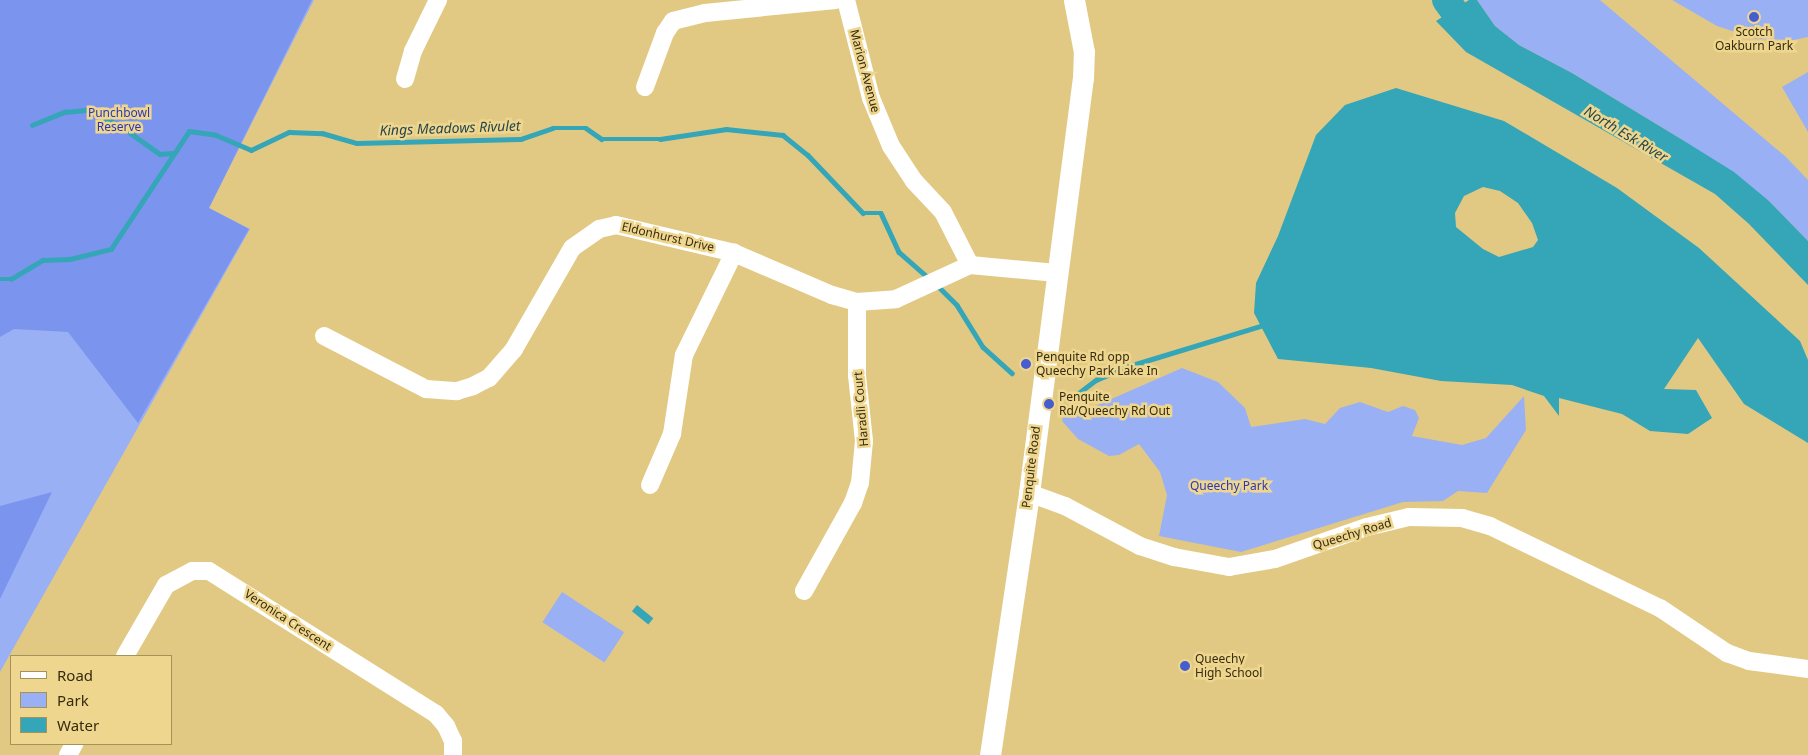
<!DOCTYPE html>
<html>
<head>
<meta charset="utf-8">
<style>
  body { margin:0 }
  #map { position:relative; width:1808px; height:755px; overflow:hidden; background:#e2c983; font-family:"Noto Sans",sans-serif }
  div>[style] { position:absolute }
  .green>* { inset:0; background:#9ab0f4; transform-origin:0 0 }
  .forest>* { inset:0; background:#7b94ee }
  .water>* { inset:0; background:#34a6b8; transform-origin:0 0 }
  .stream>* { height:4.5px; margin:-2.25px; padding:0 2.25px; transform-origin:2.25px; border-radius:2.25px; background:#34a6b8 }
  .river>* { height:28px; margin:-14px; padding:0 14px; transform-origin:14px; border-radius:14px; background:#34a6b8 }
  .minor>* { height:18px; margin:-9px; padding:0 9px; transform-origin:9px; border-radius:9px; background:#fff }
  .tertiary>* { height:21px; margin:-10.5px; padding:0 10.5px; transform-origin:10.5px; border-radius:10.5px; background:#fff }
  .dots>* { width:14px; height:14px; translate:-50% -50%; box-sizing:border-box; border:2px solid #efd68f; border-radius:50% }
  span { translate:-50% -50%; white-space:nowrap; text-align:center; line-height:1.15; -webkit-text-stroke:5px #efd68f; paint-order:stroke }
  .poi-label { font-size:12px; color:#352b0e }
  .left { translate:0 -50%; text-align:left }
  .street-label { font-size:12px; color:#352b0e }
  .park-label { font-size:12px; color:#2b36b8 }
  .water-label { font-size:14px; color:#25464c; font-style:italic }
  .legend { position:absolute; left:10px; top:655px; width:162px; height:90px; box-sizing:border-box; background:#efd68f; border:1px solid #a5925b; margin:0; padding:6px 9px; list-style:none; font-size:15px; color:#352b0e }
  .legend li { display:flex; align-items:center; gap:10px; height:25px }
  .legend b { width:25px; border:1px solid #a5925b }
</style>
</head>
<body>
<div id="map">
  <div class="green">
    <i style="clip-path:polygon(0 0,314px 0,209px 208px,250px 229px,0 672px)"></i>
    <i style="clip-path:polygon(1477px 0,1600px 0,1786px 157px,1808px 180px,1808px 241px,1769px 201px,1681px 139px,1572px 73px,1519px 45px,1495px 26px)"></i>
    <i style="clip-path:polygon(1672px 0,1808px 0,1808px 37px,1794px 40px,1757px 39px,1717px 26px)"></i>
    <i style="clip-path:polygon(1808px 72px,1808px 132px,1782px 87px)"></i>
    <i style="clip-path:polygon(1182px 368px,1218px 382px,1245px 408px,1251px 427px,1305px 419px,1325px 424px,1340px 408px,1360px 402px,1388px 412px,1403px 406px,1415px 410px,1419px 418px,1412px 436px,1462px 445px,1486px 438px,1524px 396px,1526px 430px,1487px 493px,1458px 491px,1443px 501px,1403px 502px,1241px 552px,1159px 536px,1167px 495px,1160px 472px,1139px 444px,1119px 455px,1109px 456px,1078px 439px,1062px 421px,1064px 411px,1071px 407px,1084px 411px)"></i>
    <i style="left:562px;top:592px;width:74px;height:36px;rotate:33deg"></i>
  </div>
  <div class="forest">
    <i style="clip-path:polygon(0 0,312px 0,209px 208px,249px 229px,138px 423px,68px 332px,14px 329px,0 337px)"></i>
    <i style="clip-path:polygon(52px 492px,0 599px,0 506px)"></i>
  </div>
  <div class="water">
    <i style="clip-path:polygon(1469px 0,1477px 0,1495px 26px,1519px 45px,1572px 73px,1681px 139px,1734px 172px,1769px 201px,1808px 241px,1808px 285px,1749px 224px,1715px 194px,1466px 52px,1436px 21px)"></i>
    <i style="clip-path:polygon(evenodd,1396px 88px,1504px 121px,1617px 188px,1699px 248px,1800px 341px,1808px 360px,1808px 443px,1744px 404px,1698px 338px,1664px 389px,1696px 390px,1712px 418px,1688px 434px,1650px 431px,1622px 414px,1559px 398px,1559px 416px,1544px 396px,1512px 385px,1441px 381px,1371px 368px,1278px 359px,1254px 313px,1256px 283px,1278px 236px,1316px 135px,1345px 105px,1396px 88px,1483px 187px,1500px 191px,1518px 203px,1532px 223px,1538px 240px,1533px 247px,1499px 257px,1483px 249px,1456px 227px,1455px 213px,1464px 196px,1483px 187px)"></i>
    <i style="left:637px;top:605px;width:21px;height:8px;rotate:39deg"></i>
  </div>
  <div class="stream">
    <i style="left:32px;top:125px;width:35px;rotate:-22deg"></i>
    <i style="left:64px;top:112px;width:24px;rotate:-5deg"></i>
    <i style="left:88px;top:110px;width:34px;rotate:26deg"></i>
    <i style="left:119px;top:125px;width:50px;rotate:35.3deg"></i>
    <i style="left:160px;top:154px;width:12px;rotate:-5deg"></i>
    <i style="left:0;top:279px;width:11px"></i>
    <i style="left:11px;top:279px;width:37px;rotate:-31deg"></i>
    <i style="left:43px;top:260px;width:27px;rotate:-2deg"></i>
    <i style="left:70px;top:259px;width:42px;rotate:-13.7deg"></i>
    <i style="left:111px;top:249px;width:141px;rotate:-56.5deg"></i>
    <i style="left:189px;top:131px;width:27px;rotate:8deg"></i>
    <i style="left:216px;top:135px;width:38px;rotate:23deg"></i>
    <i style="left:251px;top:150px;width:42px;rotate:-25.3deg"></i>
    <i style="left:289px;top:132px;width:33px;rotate:2deg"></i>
    <i style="left:322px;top:133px;width:36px;rotate:16deg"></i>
    <i style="left:357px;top:143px;width:164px;rotate:-1.4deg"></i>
    <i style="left:521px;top:139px;width:34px;rotate:-19deg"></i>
    <i style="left:553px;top:128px;width:33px"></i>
    <i style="left:586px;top:128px;width:19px;rotate:35deg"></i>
    <i style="left:602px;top:139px;width:58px"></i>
    <i style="left:660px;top:139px;width:67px;rotate:-8.6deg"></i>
    <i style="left:726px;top:129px;width:57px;rotate:6deg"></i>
    <i style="left:783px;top:135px;width:32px;rotate:39deg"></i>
    <i style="left:808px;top:155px;width:80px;rotate:46.5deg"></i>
    <i style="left:863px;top:213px;width:18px"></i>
    <i style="left:881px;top:213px;width:43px;rotate:65.2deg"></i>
    <i style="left:899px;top:252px;width:43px;rotate:41.2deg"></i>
    <i style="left:937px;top:285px;width:28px;rotate:45deg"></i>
    <i style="left:957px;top:305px;width:49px;rotate:58.2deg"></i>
    <i style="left:983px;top:347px;width:39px;rotate:42deg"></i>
    <i style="left:1072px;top:398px;width:30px;rotate:-37deg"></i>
    <i style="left:1096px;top:380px;width:36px;rotate:-23deg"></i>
    <i style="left:1129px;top:366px;width:138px;rotate:-16.9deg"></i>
  </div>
  <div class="river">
    <i style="left:1446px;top:0;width:51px;rotate:53.8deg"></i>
  </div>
  <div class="minor">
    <i style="left:846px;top:0;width:101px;rotate:75.7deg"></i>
    <i style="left:871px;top:98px;width:52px;rotate:67.4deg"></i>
    <i style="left:891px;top:146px;width:42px;rotate:56.7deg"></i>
    <i style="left:914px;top:181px;width:42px;rotate:46.9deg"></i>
    <i style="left:943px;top:212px;width:59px;rotate:63deg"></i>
    <i style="left:405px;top:79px;width:29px;rotate:-74deg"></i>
    <i style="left:413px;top:51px;width:57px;rotate:-63.9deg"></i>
    <i style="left:645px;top:87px;width:58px;rotate:-69.7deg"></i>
    <i style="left:665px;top:33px;width:14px;rotate:-56deg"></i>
    <i style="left:673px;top:21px;width:33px;rotate:-14deg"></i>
    <i style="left:705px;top:13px;width:131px;rotate:-5.7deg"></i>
    <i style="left:324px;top:336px;width:115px;rotate:27.5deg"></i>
    <i style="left:426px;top:389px;width:31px;rotate:4deg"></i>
    <i style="left:457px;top:391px;width:17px;rotate:-17deg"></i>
    <i style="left:473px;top:386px;width:18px;rotate:-27deg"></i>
    <i style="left:489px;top:378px;width:38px;rotate:-49deg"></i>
    <i style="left:514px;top:349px;width:116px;rotate:-60.1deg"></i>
    <i style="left:572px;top:248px;width:33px;rotate:-35deg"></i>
    <i style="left:599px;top:229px;width:17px;rotate:-13deg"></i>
    <i style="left:616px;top:225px;width:121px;rotate:13.3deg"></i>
    <i style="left:734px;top:253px;width:107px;rotate:23.2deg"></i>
    <i style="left:832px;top:295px;width:26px;rotate:16deg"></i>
    <i style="left:857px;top:302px;width:39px;rotate:-4deg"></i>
    <i style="left:896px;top:299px;width:81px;rotate:-24.7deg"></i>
    <i style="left:970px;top:265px;width:87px;rotate:5.3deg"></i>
    <i style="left:650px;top:485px;width:56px;rotate:-66.7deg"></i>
    <i style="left:672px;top:434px;width:80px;rotate:-81.4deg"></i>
    <i style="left:684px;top:355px;width:114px;rotate:-63.9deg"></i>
    <i style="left:1029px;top:493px;width:38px;rotate:20deg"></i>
    <i style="left:1065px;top:506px;width:85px;rotate:28.1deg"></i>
    <i style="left:1140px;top:546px;width:36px;rotate:18deg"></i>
    <i style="left:1174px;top:557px;width:56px;rotate:10.3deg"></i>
    <i style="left:1229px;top:567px;width:47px;rotate:-9.9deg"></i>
    <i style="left:1275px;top:559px;width:97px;rotate:-19.2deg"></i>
    <i style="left:1367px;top:527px;width:43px;rotate:-13.4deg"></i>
    <i style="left:1409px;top:517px;width:53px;rotate:1.1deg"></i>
    <i style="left:1462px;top:518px;width:29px;rotate:16deg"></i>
    <i style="left:1490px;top:526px;width:189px;rotate:25.8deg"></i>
    <i style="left:1660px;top:608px;width:81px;rotate:33.9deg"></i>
    <i style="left:1727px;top:653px;width:23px;rotate:20deg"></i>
    <i style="left:1749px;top:661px;width:60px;rotate:7.7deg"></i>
    <i style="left:804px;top:591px;width:101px;rotate:-60.9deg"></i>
    <i style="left:853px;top:503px;width:21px;rotate:-71deg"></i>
    <i style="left:860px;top:483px;width:42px;rotate:-84.6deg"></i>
    <i style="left:864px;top:441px;width:65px;rotate:-96.1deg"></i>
    <i style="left:857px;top:376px;width:74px;rotate:-90deg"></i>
    <i style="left:125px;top:656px;width:82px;rotate:-60deg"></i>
    <i style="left:166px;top:585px;width:30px;rotate:-28deg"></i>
    <i style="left:192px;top:571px;width:17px"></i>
    <i style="left:209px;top:571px;width:268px;rotate:32.2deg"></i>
    <i style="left:436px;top:714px;width:16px;rotate:50deg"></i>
    <i style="left:446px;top:726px;width:17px;rotate:65deg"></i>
    <i style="left:453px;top:741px;width:14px;rotate:90deg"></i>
    <i style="left:68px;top:755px;width:13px;rotate:-61deg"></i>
  </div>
  <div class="tertiary">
    <i style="left:990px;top:755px;width:265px;rotate:-81.5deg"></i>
    <i style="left:1029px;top:493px;width:418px;rotate:-82.6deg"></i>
    <i style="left:1083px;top:78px;width:26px;rotate:-88deg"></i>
    <i style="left:1084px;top:52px;width:53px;rotate:-100.9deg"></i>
  </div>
  <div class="dots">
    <i style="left:1754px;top:17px;background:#465dd1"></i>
    <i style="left:1026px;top:364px;background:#465dd1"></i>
    <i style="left:1049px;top:404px;background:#465dd1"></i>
    <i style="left:1185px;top:666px;background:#465dd1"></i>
  </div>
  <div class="poi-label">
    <span style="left:1754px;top:39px">Scotch<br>Oakburn Park</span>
    <span class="left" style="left:1036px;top:364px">Penquite Rd opp<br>Queechy Park Lake In</span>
    <span class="left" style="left:1059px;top:404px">Penquite<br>Rd/Queechy Rd Out</span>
    <span class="left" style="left:1195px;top:666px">Queechy<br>High School</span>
  </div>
  <div class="street-label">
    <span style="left:865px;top:71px;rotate:75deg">Marion Avenue</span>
    <span style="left:668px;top:237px;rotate:13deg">Eldonhurst Drive</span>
    <span style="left:861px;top:409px;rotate:-95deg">Haradli Court</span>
    <span style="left:1031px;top:467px;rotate:-83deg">Penquite Road</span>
    <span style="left:1352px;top:534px;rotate:-17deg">Queechy Road</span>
    <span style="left:288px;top:620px;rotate:33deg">Veronica Crescent</span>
  </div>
  <div class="park-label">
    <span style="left:119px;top:120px">Punchbowl<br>Reserve</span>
    <span style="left:1229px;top:486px">Queechy Park</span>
  </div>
  <div class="water-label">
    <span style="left:450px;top:128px;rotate:-2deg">Kings Meadows Rivulet</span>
    <span style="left:1626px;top:134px;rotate:31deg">North Esk River</span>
  </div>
  <ul class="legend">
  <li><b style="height:6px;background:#fff"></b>Road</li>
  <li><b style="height:14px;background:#9ab0f4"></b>Park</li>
  <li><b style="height:14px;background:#34a6b8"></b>Water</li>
  </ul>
</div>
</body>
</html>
